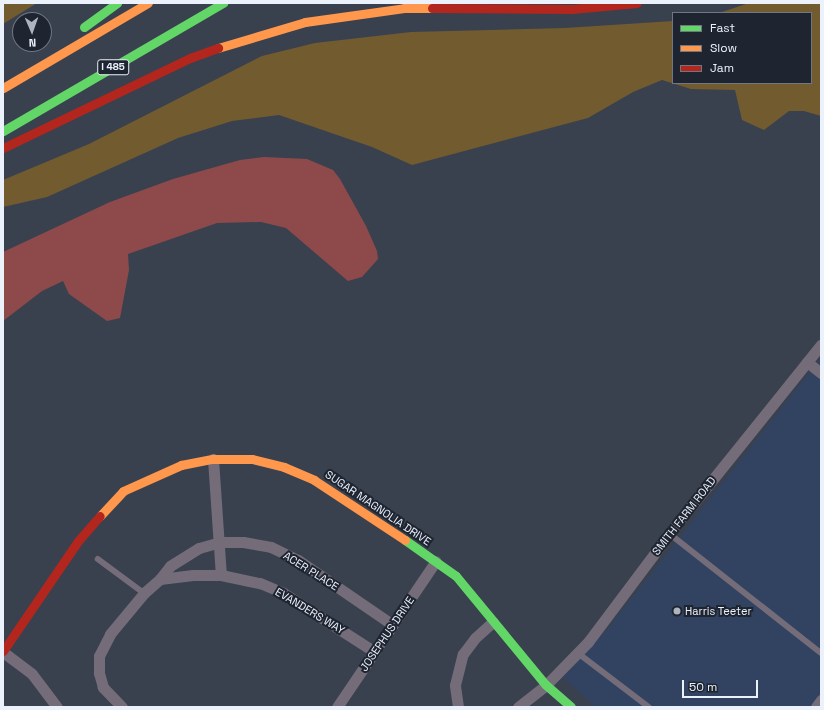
<!DOCTYPE html>
<html>
<head>
<meta charset="utf-8">
<style>
  body { margin:0 }
  #map { position:relative; width:824px; height:710px; overflow:hidden; background:#39414f; font-family:"Space Grotesk",sans-serif }
  div>[style] { position:absolute }
  .built>* { inset:0; background:#324361 }
  .green>* { inset:0; background:#725b2f }
  .water>* { inset:0; background:#8e4a4a }
  .lane>* { height:5.5px; margin:-2.75px; padding:0 2.75px; transform-origin:2.75px; border-radius:2.75px; background:#756c7a }
  .street>* { height:11px; margin:-5.5px; padding:0 5.5px; transform-origin:5.5px; border-radius:5.5px; background:#756c7a }
  .fast>* { height:9px; margin:-4.5px; padding:0 4.5px; transform-origin:4.5px; border-radius:4.5px; background:#63d668 }
  .slow>* { height:9px; margin:-4.5px; padding:0 4.5px; transform-origin:4.5px; border-radius:4.5px; background:#ff974d }
  .jam>* { height:9px; margin:-4.5px; padding:0 4.5px; transform-origin:4.5px; border-radius:4.5px; background:#b3261e }
  .dots>* { width:11px; height:11px; translate:-50% -50%; box-sizing:border-box; border:2px solid #1e2531; border-radius:50% }
  span { translate:-50% -50%; white-space:nowrap; text-align:center; line-height:1.15; -webkit-text-stroke:4px #1e2531; paint-order:stroke }
  .shield-label span { padding:1px 3px; background:#1e2531; border:1px solid; border-radius:3px; -webkit-text-stroke-width:0 }
  .shield-label { font-size:10px; color:#ecf2fc; font-weight:700 }
  .street-label { font-size:11px; color:#ecf2fc }
  .poi-label { font-size:11px; color:#ecf2fc }
  .left { translate:0 -50%; text-align:left }
  .frame { position:absolute; inset:0; border:4px solid #ecf2fc; pointer-events:none }
  .legend { position:absolute; left:672px; top:12px; width:140px; height:72px; box-sizing:border-box; background:#1e2531; border:1px solid #707782; margin:0; padding:5px 7px; list-style:none; font-size:12px; color:#ecf2fc }
  .legend li { display:flex; align-items:center; gap:8px; height:20px }
  .legend b { width:20px; border:1px solid #707782 }
  .north { position:absolute; left:12px; top:12px; width:40px; height:40px; box-sizing:border-box; background:#1e2531; border:1px solid #707782; border-radius:50%; rotate:178deg; font-size:11px; font-weight:700; line-height:16px; text-align:center; color:#ecf2fc }
  .north::after { content:''; display:block; margin:auto; width:14px; height:18px; background:#adb4bf; clip-path:polygon(50% 0,100% 100%,50% 72%,0 100%) }
  .scale { position:absolute; left:682px; top:680px; width:76px; height:18px; box-sizing:border-box; border:2px solid #ecf2fc; border-top:0; padding-left:5px; font-size:12px; line-height:14px; white-space:nowrap; color:#ecf2fc; -webkit-text-stroke:3px #1e2531; paint-order:stroke }
</style>
</head>
<body>
<div id="map">
  <div class="built">
    <i style="clip-path:polygon(821px 358px,821px 707px,596px 707px,563px 677px,609px 627px)"></i>
  </div>
  <div class="green">
    <i style="clip-path:polygon(3px 3px,37px 3px,3px 24px)"></i>
    <i style="clip-path:polygon(749px 3px,821px 3px,821px 116px,804px 111px,789px 111px,764px 130px,742px 120px,735px 90px,691px 89px,662px 80px,633px 92px,588px 118px,412px 165px,372px 147px,279px 115px,232px 121px,178px 138px,47px 197px,3px 207px,3px 180px,89px 144px,262px 56px,315px 43px,411px 32px,565px 28px,673px 21px,673px 83px,811px 83px,811px 13px,719px 13px)"></i>
  </div>
  <div class="water">
    <i style="clip-path:polygon(264px 157px,307px 159px,333px 170px,340px 179px,366px 226px,377px 251px,378px 259px,362px 277px,348px 281px,286px 228px,261px 222px,217px 223px,128px 254px,129px 270px,120px 318px,107px 321px,69px 294px,63px 281px,42px 291px,3px 321px,3px 252px,110px 202px,173px 179px,240px 160px)"></i>
  </div>
  <div class="lane">
    <i style="left:670px;top:534px;width:192px;rotate:38.2deg"></i>
    <i style="left:98px;top:559px;width:57px;rotate:36.5deg"></i>
    <i style="left:578px;top:653px;width:89px;rotate:37.3deg"></i>
  </div>
  <div class="street">
    <i style="left:807px;top:362px;width:18px;rotate:38deg"></i>
    <i style="left:213px;top:459px;width:116px;rotate:86.1deg"></i>
    <i style="left:160px;top:579px;width:16px;rotate:-52deg"></i>
    <i style="left:170px;top:566px;width:34px;rotate:-32deg"></i>
    <i style="left:199px;top:548px;width:22px;rotate:-16deg"></i>
    <i style="left:220px;top:542px;width:23px"></i>
    <i style="left:243px;top:542px;width:28px;rotate:10deg"></i>
    <i style="left:271px;top:547px;width:30px;rotate:26deg"></i>
    <i style="left:298px;top:560px;width:115px;rotate:34.4deg"></i>
    <i style="left:3px;top:652px;width:36px;rotate:37deg"></i>
    <i style="left:32px;top:674px;width:41px;rotate:52.9deg"></i>
    <i style="left:122px;top:707px;width:28px;rotate:-134deg"></i>
    <i style="left:103px;top:687px;width:15px;rotate:-106deg"></i>
    <i style="left:99px;top:673px;width:17px;rotate:-90deg"></i>
    <i style="left:99px;top:656px;width:25px;rotate:-63deg"></i>
    <i style="left:110px;top:634px;width:53px;rotate:-50.3deg"></i>
    <i style="left:144px;top:593px;width:21px;rotate:-41deg"></i>
    <i style="left:160px;top:579px;width:33px;rotate:-7deg"></i>
    <i style="left:193px;top:575px;width:28px"></i>
    <i style="left:221px;top:575px;width:40px;rotate:12deg"></i>
    <i style="left:260px;top:583px;width:25px;rotate:23deg"></i>
    <i style="left:283px;top:593px;width:109px;rotate:32.7deg"></i>
    <i style="left:337px;top:707px;width:176px;rotate:-55.9deg"></i>
    <i style="left:458px;top:707px;width:22px;rotate:-98deg"></i>
    <i style="left:455px;top:685px;width:32px;rotate:-76deg"></i>
    <i style="left:463px;top:654px;width:20px;rotate:-53deg"></i>
    <i style="left:475px;top:638px;width:24px;rotate:-42deg"></i>
    <i style="left:518px;top:707px;width:36px;rotate:-38deg"></i>
    <i style="left:546px;top:685px;width:60px;rotate:-45.7deg"></i>
    <i style="left:588px;top:642px;width:140px;rotate:-53.1deg"></i>
    <i style="left:672px;top:530px;width:238px;rotate:-51.2deg"></i>
    <i style="left:816px;top:707px;width:9px;rotate:-54deg"></i>
  </div>
  <div class="fast">
    <i style="left:84px;top:27px;width:41px;rotate:-36deg"></i>
    <i style="left:3px;top:131px;width:255px;rotate:-30.2deg"></i>
    <i style="left:405px;top:540px;width:62px;rotate:35.2deg"></i>
    <i style="left:456px;top:576px;width:141px;rotate:50.5deg"></i>
    <i style="left:546px;top:685px;width:33px;rotate:41deg"></i>
  </div>
  <div class="slow">
    <i style="left:218px;top:48px;width:91px;rotate:-16.6deg"></i>
    <i style="left:305px;top:22px;width:100px;rotate:-8deg"></i>
    <i style="left:404px;top:8px;width:28px"></i>
    <i style="left:3px;top:88px;width:168px;rotate:-30.4deg"></i>
    <i style="left:100px;top:516px;width:34px;rotate:-47deg"></i>
    <i style="left:123px;top:491px;width:64px;rotate:-24.1deg"></i>
    <i style="left:181px;top:465px;width:33px;rotate:-11deg"></i>
    <i style="left:213px;top:459px;width:39px"></i>
    <i style="left:252px;top:459px;width:33px;rotate:14deg"></i>
    <i style="left:284px;top:467px;width:33px;rotate:23deg"></i>
    <i style="left:314px;top:480px;width:109px;rotate:33.4deg"></i>
  </div>
  <div class="jam">
    <i style="left:432px;top:8px;width:140px;rotate:0.4deg"></i>
    <i style="left:572px;top:9px;width:65px;rotate:-5.3deg"></i>
    <i style="left:3px;top:148px;width:208px;rotate:-25.7deg"></i>
    <i style="left:190px;top:58px;width:30px;rotate:-20deg"></i>
    <i style="left:3px;top:651px;width:133px;rotate:-55.7deg"></i>
    <i style="left:78px;top:541px;width:33px;rotate:-49deg"></i>
  </div>
  <div class="dots">
    <i style="left:677px;top:611px;background:#adb4bf"></i>
  </div>
  <div class="shield-label">
    <span style="left:113px;top:67px">I 485</span>
  </div>
  <div class="street-label">
    <span style="left:378px;top:508px;rotate:34deg">SUGAR MAGNOLIA DRIVE</span>
    <span style="left:684px;top:516px;rotate:-52deg">SMITH FARM ROAD</span>
    <span style="left:311px;top:571px;rotate:32deg">ACER PLACE</span>
    <span style="left:310px;top:611px;rotate:31deg">EVANDERS WAY</span>
    <span style="left:387px;top:634px;rotate:-56deg">JOSEPHUS DRIVE</span>
  </div>
  <div class="poi-label">
    <span class="left" style="left:685px;top:611px">Harris Teeter</span>
  </div>
  <div class="frame"></div>
  <ul class="legend">
  <li><b style="height:5px;background:#63d668"></b>Fast</li>
  <li><b style="height:5px;background:#ff974d"></b>Slow</li>
  <li><b style="height:5px;background:#b3261e"></b>Jam</li>
  </ul>
  <div class="north">N</div>
  <div class="scale">50 m</div>
</div>
</body>
</html>
